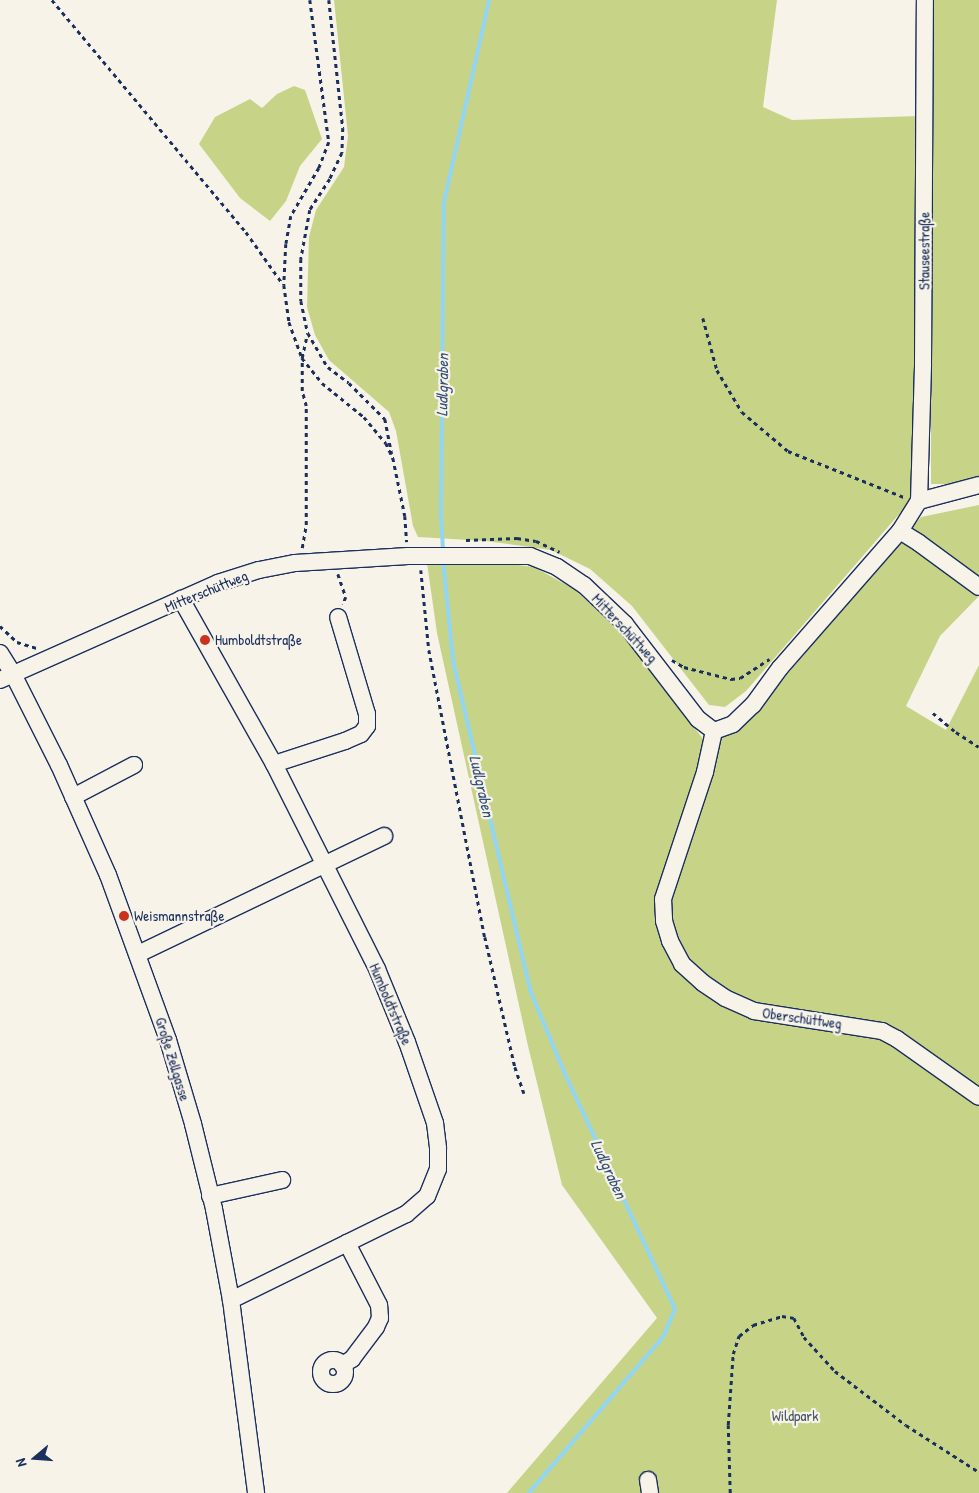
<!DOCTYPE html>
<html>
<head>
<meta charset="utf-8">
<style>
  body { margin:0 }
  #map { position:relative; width:979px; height:1493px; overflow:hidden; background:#f7f3e8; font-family:"Patrick Hand",sans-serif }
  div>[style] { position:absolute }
  .green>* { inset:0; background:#c7d488; transform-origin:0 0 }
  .stream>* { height:4px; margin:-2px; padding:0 2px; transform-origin:2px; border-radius:2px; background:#92d6f3 }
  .path>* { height:2.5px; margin-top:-1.25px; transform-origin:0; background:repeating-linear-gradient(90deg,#1b2f5e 0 4px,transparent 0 8px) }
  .roads { filter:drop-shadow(1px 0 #1b2f5e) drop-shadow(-1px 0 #1b2f5e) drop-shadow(0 1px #1b2f5e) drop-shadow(0 -1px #1b2f5e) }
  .minor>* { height:16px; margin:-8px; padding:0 8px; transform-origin:8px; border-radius:8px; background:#f7f3e8 }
  .minor>.ring { margin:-8px; padding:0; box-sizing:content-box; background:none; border:16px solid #f7f3e8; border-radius:50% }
  .dots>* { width:14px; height:14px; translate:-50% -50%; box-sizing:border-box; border:2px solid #f7f3e8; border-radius:50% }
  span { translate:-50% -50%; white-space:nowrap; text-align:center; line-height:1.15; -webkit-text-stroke:4.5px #f7f3e8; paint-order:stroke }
  .street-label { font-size:15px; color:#1b2f5e }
  .poi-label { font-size:15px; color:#1b2f5e }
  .left { translate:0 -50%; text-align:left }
  .park-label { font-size:15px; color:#465868 }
  .water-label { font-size:16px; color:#33507c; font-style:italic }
  .north { position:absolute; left:10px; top:1433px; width:50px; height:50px; -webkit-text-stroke:4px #f7f3e8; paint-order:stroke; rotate:252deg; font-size:14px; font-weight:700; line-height:20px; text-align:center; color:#1b2f5e }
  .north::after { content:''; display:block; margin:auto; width:18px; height:22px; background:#1b2f5e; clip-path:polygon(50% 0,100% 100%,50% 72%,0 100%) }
</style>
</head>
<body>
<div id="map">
  <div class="green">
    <i style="clip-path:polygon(334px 0,777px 0,763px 107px,792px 120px,919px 116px,913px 498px,746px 691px,725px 707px,709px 705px,632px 606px,590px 569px,551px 550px,486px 541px,418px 537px,413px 526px,396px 431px,389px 412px,329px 360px,315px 335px,307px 307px,309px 237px,316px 210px,344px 167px,348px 136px)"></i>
    <i style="left:931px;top:0;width:48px;height:484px"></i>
    <i style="clip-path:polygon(294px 86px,305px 90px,322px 139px,300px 166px,286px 201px,270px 221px,240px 198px,199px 144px,215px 117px,250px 99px,262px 108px,277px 94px)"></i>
    <i style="clip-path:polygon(979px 505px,979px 596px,940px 636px,906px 706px,946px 730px,979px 665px,979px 1493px,507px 1493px,657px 1318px,562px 1185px,528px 1046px,437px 633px,427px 563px,495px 562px,534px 567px,574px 589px,622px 634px,717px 757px,718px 737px,757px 710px,921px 517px)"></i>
  </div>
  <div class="stream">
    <i style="left:443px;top:551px;width:33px;rotate:-93deg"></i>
    <i style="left:441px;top:518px;width:316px;rotate:-89.5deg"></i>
    <i style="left:444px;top:202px;width:207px;rotate:-77.4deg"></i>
    <i style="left:443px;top:560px;width:101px;rotate:84.3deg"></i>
    <i style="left:453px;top:661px;width:338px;rotate:76.8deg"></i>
    <i style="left:530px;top:990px;width:91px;rotate:67.4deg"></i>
    <i style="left:565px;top:1074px;width:259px;rotate:64.9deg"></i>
    <i style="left:675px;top:1309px;width:30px;rotate:113deg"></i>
    <i style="left:663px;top:1337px;width:206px;rotate:130.7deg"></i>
  </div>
  <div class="path">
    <i style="left:52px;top:0;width:302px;rotate:50.1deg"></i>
    <i style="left:246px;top:232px;width:64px;rotate:54.6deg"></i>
    <i style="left:310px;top:0;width:143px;rotate:82.4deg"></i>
    <i style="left:329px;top:142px;width:28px;rotate:111deg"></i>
    <i style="left:319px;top:168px;width:56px;rotate:120.3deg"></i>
    <i style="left:291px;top:216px;width:28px;rotate:100deg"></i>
    <i style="left:286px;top:244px;width:41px;rotate:92.8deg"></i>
    <i style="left:284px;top:285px;width:37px;rotate:82deg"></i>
    <i style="left:289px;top:322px;width:38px;rotate:70deg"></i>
    <i style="left:302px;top:358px;width:32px;rotate:51deg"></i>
    <i style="left:322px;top:383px;width:54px;rotate:39deg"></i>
    <i style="left:364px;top:417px;width:34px;rotate:50deg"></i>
    <i style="left:386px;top:443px;width:17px;rotate:65deg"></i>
    <i style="left:393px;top:458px;width:59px;rotate:78.3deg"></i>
    <i style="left:405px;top:516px;width:26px;rotate:86deg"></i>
    <i style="left:329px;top:0;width:129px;rotate:83.8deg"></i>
    <i style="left:343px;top:128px;width:25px;rotate:92deg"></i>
    <i style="left:342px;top:153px;width:29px;rotate:115deg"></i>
    <i style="left:330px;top:179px;width:37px;rotate:123deg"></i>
    <i style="left:310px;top:210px;width:50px;rotate:100.4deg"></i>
    <i style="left:301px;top:259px;width:42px;rotate:90deg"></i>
    <i style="left:301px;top:301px;width:33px;rotate:78deg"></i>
    <i style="left:308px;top:333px;width:39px;rotate:60deg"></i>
    <i style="left:328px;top:367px;width:26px;rotate:37deg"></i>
    <i style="left:349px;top:383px;width:51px;rotate:45deg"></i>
    <i style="left:385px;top:419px;width:36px;rotate:79deg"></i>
    <i style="left:703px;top:318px;width:54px;rotate:74.9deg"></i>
    <i style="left:717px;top:370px;width:49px;rotate:59.2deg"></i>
    <i style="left:742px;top:412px;width:60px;rotate:40.3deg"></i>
    <i style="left:788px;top:451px;width:127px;rotate:21.7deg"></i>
    <i style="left:466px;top:540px;width:51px;rotate:-2.2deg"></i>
    <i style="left:517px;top:538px;width:19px;rotate:9deg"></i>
    <i style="left:536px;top:541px;width:26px;rotate:25deg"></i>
    <i style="left:302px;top:548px;width:23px;rotate:-80deg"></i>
    <i style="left:306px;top:525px;width:119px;rotate:-90deg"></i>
    <i style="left:306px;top:406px;width:16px;rotate:-105deg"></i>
    <i style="left:302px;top:391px;width:33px;rotate:-90deg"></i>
    <i style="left:302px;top:358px;width:24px;rotate:-78deg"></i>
    <i style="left:421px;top:570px;width:80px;rotate:84.3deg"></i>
    <i style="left:429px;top:650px;width:292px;rotate:79deg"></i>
    <i style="left:485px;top:937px;width:133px;rotate:77deg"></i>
    <i style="left:515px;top:1067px;width:28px;rotate:71deg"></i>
    <i style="left:338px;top:574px;width:24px;rotate:71deg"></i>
    <i style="left:346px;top:597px;width:8px;rotate:113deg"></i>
    <i style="left:0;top:626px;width:23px;rotate:43deg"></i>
    <i style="left:17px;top:642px;width:21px;rotate:17deg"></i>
    <i style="left:672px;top:660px;width:14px;rotate:30deg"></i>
    <i style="left:684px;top:667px;width:49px;rotate:14.3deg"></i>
    <i style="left:731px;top:679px;width:9px;rotate:-6deg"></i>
    <i style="left:740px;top:678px;width:35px;rotate:-33deg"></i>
    <i style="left:933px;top:713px;width:30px;rotate:40deg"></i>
    <i style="left:956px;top:732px;width:27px;rotate:33deg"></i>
    <i style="left:730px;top:1493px;width:68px;rotate:-91.7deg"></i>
    <i style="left:728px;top:1425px;width:71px;rotate:-86deg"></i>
    <i style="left:733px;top:1354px;width:19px;rotate:-72deg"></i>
    <i style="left:739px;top:1336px;width:18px;rotate:-38deg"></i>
    <i style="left:753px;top:1325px;width:30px;rotate:-17deg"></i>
    <i style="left:782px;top:1316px;width:12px;rotate:9deg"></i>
    <i style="left:794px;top:1318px;width:21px;rotate:62deg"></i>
    <i style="left:804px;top:1337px;width:46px;rotate:47.6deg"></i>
    <i style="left:835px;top:1371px;width:89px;rotate:37.3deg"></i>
    <i style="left:906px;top:1425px;width:87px;rotate:32.8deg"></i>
  </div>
  <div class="roads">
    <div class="minor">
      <i style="left:919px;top:501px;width:137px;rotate:-88.3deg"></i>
      <i style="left:923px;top:364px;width:364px;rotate:-89.7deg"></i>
      <i style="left:900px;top:531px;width:22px;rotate:32deg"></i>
      <i style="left:919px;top:543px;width:74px;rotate:36.3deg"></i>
      <i style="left:181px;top:599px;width:189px;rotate:60.6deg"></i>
      <i style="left:274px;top:764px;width:229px;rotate:63.3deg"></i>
      <i style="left:377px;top:969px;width:79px;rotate:67.7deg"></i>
      <i style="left:407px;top:1042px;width:86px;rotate:70.9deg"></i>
      <i style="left:435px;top:1123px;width:26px;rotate:83deg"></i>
      <i style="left:438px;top:1149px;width:20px;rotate:90deg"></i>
      <i style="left:438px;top:1169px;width:29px;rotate:112deg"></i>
      <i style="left:427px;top:1196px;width:28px;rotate:139deg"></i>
      <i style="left:406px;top:1214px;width:195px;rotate:153.8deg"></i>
      <i style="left:0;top:653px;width:25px;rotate:58deg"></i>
      <i style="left:13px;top:674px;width:102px;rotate:63.2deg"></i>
      <i style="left:59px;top:765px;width:120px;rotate:66deg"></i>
      <i style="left:108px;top:875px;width:176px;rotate:70deg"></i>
      <i style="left:168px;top:1040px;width:88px;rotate:73.4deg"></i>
      <i style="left:193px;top:1124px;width:88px;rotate:76.1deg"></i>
      <i style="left:214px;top:1209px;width:93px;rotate:79.4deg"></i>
      <i style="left:231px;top:1300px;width:195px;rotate:82.6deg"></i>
      <i style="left:0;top:680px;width:239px;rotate:-24deg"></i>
      <i style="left:218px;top:583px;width:43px;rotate:-17.6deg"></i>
      <i style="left:259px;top:570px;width:37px;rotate:-11deg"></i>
      <i style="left:295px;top:563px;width:113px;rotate:-3.5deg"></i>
      <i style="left:408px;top:556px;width:122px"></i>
      <i style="left:530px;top:556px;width:29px;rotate:22deg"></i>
      <i style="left:557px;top:567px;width:32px;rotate:34deg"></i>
      <i style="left:584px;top:585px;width:57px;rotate:43.6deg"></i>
      <i style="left:625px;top:624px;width:120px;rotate:52.5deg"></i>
      <i style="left:698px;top:719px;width:20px;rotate:37deg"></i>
      <i style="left:714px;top:731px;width:42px;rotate:102.4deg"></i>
      <i style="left:705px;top:772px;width:134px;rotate:108.3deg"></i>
      <i style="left:663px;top:899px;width:22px;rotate:87deg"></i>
      <i style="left:664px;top:921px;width:21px;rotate:73deg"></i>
      <i style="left:670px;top:941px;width:26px;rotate:62deg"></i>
      <i style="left:682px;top:964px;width:28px;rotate:42deg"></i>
      <i style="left:703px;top:983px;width:27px;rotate:34deg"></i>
      <i style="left:725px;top:998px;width:32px;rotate:24deg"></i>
      <i style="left:754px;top:1011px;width:130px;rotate:8.9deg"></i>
      <i style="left:882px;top:1031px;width:17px;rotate:28deg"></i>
      <i style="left:897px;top:1039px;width:100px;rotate:35.3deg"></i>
      <i style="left:714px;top:731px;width:20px;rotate:-20deg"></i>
      <i style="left:733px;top:724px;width:28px;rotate:-44deg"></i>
      <i style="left:753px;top:705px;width:46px;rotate:-53.9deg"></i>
      <i style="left:780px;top:668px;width:182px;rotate:-48.8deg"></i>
      <i style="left:900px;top:531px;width:36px;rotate:-58deg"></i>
      <i style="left:919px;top:501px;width:62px;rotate:-14.9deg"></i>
      <i style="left:274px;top:764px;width:75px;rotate:-17.9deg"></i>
      <i style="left:345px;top:741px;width:17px;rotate:-24deg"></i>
      <i style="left:361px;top:734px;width:10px;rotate:-53deg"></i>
      <i style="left:367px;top:726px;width:12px;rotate:-90deg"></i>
      <i style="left:367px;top:714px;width:101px;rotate:-106.6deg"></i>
      <i style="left:73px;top:797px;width:69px;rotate:-27.7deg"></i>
      <i style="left:138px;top:954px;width:273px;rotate:-25.6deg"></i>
      <i style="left:210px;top:1196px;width:74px;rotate:-12.5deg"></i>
      <i class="ring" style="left:321px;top:1360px;width:8px;height:8px"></i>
      <i style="left:342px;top:1365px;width:12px;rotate:-31deg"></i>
      <i style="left:352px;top:1359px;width:40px;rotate:-53deg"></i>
      <i style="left:376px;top:1327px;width:10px;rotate:-66deg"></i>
      <i style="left:380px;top:1318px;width:13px;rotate:-94deg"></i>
      <i style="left:379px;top:1305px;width:70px;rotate:-117.3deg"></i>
      <i style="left:648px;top:1480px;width:13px;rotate:81deg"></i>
    </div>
  </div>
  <div class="dots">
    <i style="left:205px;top:640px;background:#c8321e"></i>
    <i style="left:124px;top:916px;background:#c8321e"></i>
  </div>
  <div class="street-label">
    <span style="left:924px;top:251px;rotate:-90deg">Stauseestraße</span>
    <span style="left:206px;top:591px;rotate:-22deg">Mitterschüttweg</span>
    <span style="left:625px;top:628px;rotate:47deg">Mitterschüttweg</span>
    <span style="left:391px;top:1004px;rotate:67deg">Humboldtstraße</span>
    <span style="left:802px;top:1018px;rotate:8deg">Oberschüttweg</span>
    <span style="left:173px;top:1059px;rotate:73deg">Große Zellgasse</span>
  </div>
  <div class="poi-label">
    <span class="left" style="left:215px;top:640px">Humboldtstraße</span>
    <span class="left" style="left:134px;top:916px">Weismannstraße</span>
  </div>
  <div class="park-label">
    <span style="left:795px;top:1416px">Wildpark</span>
  </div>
  <div class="water-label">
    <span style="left:442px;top:385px;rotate:-89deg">Ludlgraben</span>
    <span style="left:482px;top:786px;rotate:77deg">Ludlgraben</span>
    <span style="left:609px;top:1169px;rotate:65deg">Ludlgraben</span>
  </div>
  <div class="north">N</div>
</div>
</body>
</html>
